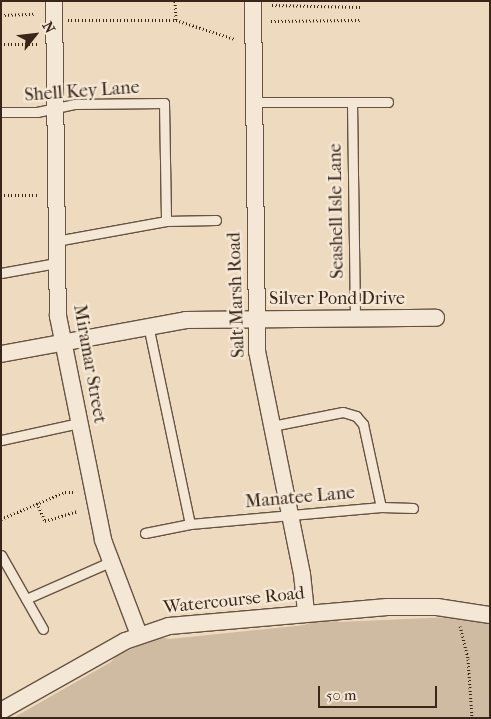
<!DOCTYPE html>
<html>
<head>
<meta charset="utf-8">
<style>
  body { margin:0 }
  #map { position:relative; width:491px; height:719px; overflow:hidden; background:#eedabe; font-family:"IM FELL French Canon",serif }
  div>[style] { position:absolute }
  .green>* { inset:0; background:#cfbba2 }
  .path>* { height:3px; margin-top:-1.5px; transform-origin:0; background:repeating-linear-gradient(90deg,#392618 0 1px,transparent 0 3.5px) }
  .roads { filter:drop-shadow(1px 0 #665342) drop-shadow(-1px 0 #665342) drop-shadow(0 1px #665342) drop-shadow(0 -1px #665342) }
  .lane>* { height:9px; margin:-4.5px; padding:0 4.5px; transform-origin:4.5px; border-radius:4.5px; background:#f4e7d5 }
  .street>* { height:16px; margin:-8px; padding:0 8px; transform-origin:8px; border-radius:8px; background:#f4e7d5 }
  span { translate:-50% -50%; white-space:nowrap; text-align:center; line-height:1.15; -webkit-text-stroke:5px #f4e7d5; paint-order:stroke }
  .street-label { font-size:18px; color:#392618 }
  .frame { position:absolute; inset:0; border:2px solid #392618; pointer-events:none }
  .north { position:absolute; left:10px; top:10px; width:50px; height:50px; -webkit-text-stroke:4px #f4e7d5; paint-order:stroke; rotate:61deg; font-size:14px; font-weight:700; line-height:20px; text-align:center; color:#392618 }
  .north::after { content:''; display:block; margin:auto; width:18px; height:22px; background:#392618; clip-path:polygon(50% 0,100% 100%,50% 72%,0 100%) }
  .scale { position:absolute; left:318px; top:686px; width:119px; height:22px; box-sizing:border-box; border:2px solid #392618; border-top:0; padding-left:6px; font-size:15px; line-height:18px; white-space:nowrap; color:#392618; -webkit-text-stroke:4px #f4e7d5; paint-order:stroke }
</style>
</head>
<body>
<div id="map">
  <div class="green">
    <i style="clip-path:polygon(451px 617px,490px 623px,490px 718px,13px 718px,111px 662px,117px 655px,160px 637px,170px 639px,305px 625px,313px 621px,334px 620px,339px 622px)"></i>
  </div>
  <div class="path">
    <i style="left:175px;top:1px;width:19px;rotate:87deg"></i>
    <i style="left:272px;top:5px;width:88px;rotate:1.3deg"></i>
    <i style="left:1px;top:15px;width:35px;rotate:-2deg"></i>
    <i style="left:68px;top:20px;width:108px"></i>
    <i style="left:176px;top:20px;width:62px;rotate:17.9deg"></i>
    <i style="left:271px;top:21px;width:89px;rotate:-0.6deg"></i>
    <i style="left:1px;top:44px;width:36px"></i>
    <i style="left:1px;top:195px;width:36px"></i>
    <i style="left:37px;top:503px;width:20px;rotate:66deg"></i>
    <i style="left:45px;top:521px;width:34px;rotate:-17deg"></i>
    <i style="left:1px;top:519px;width:69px;rotate:-22.9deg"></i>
    <i style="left:65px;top:492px;width:9px"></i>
    <i style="left:460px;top:626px;width:34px;rotate:76deg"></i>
    <i style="left:468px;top:659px;width:59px;rotate:86.1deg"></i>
  </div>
  <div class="roads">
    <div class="lane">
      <i style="left:254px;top:102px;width:134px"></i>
      <i style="left:352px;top:102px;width:217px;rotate:89.2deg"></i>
      <i style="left:1px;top:112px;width:36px"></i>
      <i style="left:37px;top:112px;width:39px;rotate:-12deg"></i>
      <i style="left:75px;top:104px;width:89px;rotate:-0.6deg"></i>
      <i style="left:164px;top:103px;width:118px;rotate:89deg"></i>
      <i style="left:56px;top:241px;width:112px;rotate:-10.3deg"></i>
      <i style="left:166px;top:221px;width:50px;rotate:-1.1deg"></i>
      <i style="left:1px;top:273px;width:56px;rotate:-10.3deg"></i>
      <i style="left:148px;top:325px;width:203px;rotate:78.1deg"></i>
      <i style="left:272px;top:426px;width:72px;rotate:-11.2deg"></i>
      <i style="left:343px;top:412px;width:14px;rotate:17deg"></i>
      <i style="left:356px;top:416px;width:11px;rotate:49deg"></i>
      <i style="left:363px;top:424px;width:85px;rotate:77.8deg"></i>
      <i style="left:1px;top:440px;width:80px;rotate:-12.3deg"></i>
      <i style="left:145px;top:533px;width:46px;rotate:-11.3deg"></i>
      <i style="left:190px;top:524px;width:192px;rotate:-5.1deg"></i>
      <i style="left:381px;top:507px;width:32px;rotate:2deg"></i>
      <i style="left:1px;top:555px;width:85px;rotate:60.4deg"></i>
      <i style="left:26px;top:599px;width:92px;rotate:-23.8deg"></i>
    </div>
    <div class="street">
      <i style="left:54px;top:1px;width:315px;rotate:89.3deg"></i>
      <i style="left:58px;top:316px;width:228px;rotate:78.6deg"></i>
      <i style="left:103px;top:540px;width:102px;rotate:69.2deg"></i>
      <i style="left:253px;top:1px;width:350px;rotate:89.3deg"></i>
      <i style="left:257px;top:351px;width:227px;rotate:78.6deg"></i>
      <i style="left:302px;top:574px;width:39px;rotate:84deg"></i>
      <i style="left:1px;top:354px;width:188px;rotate:-10.4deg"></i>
      <i style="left:186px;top:320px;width:250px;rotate:-0.5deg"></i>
      <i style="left:1px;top:711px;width:142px;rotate:-29.4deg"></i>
      <i style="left:125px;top:641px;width:46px;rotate:-18.8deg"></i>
      <i style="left:169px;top:626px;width:219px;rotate:-5deg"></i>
      <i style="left:387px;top:607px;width:50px"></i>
      <i style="left:437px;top:607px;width:54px;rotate:8.6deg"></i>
    </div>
  </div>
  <div class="street-label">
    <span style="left:82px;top:92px;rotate:-4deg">Shell Key Lane</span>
    <span style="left:337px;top:211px;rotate:-91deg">Seashell Isle Lane</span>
    <span style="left:237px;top:295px;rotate:-92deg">Salt Marsh Road</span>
    <span style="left:337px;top:299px">Silver Pond Drive</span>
    <span style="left:89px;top:364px;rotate:80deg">Miramar Street</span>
    <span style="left:300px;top:498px;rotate:-5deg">Manatee Lane</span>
    <span style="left:234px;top:601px;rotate:-6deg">Watercourse Road</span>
  </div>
  <div class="frame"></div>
  <div class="north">N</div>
  <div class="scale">50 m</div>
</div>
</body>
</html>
